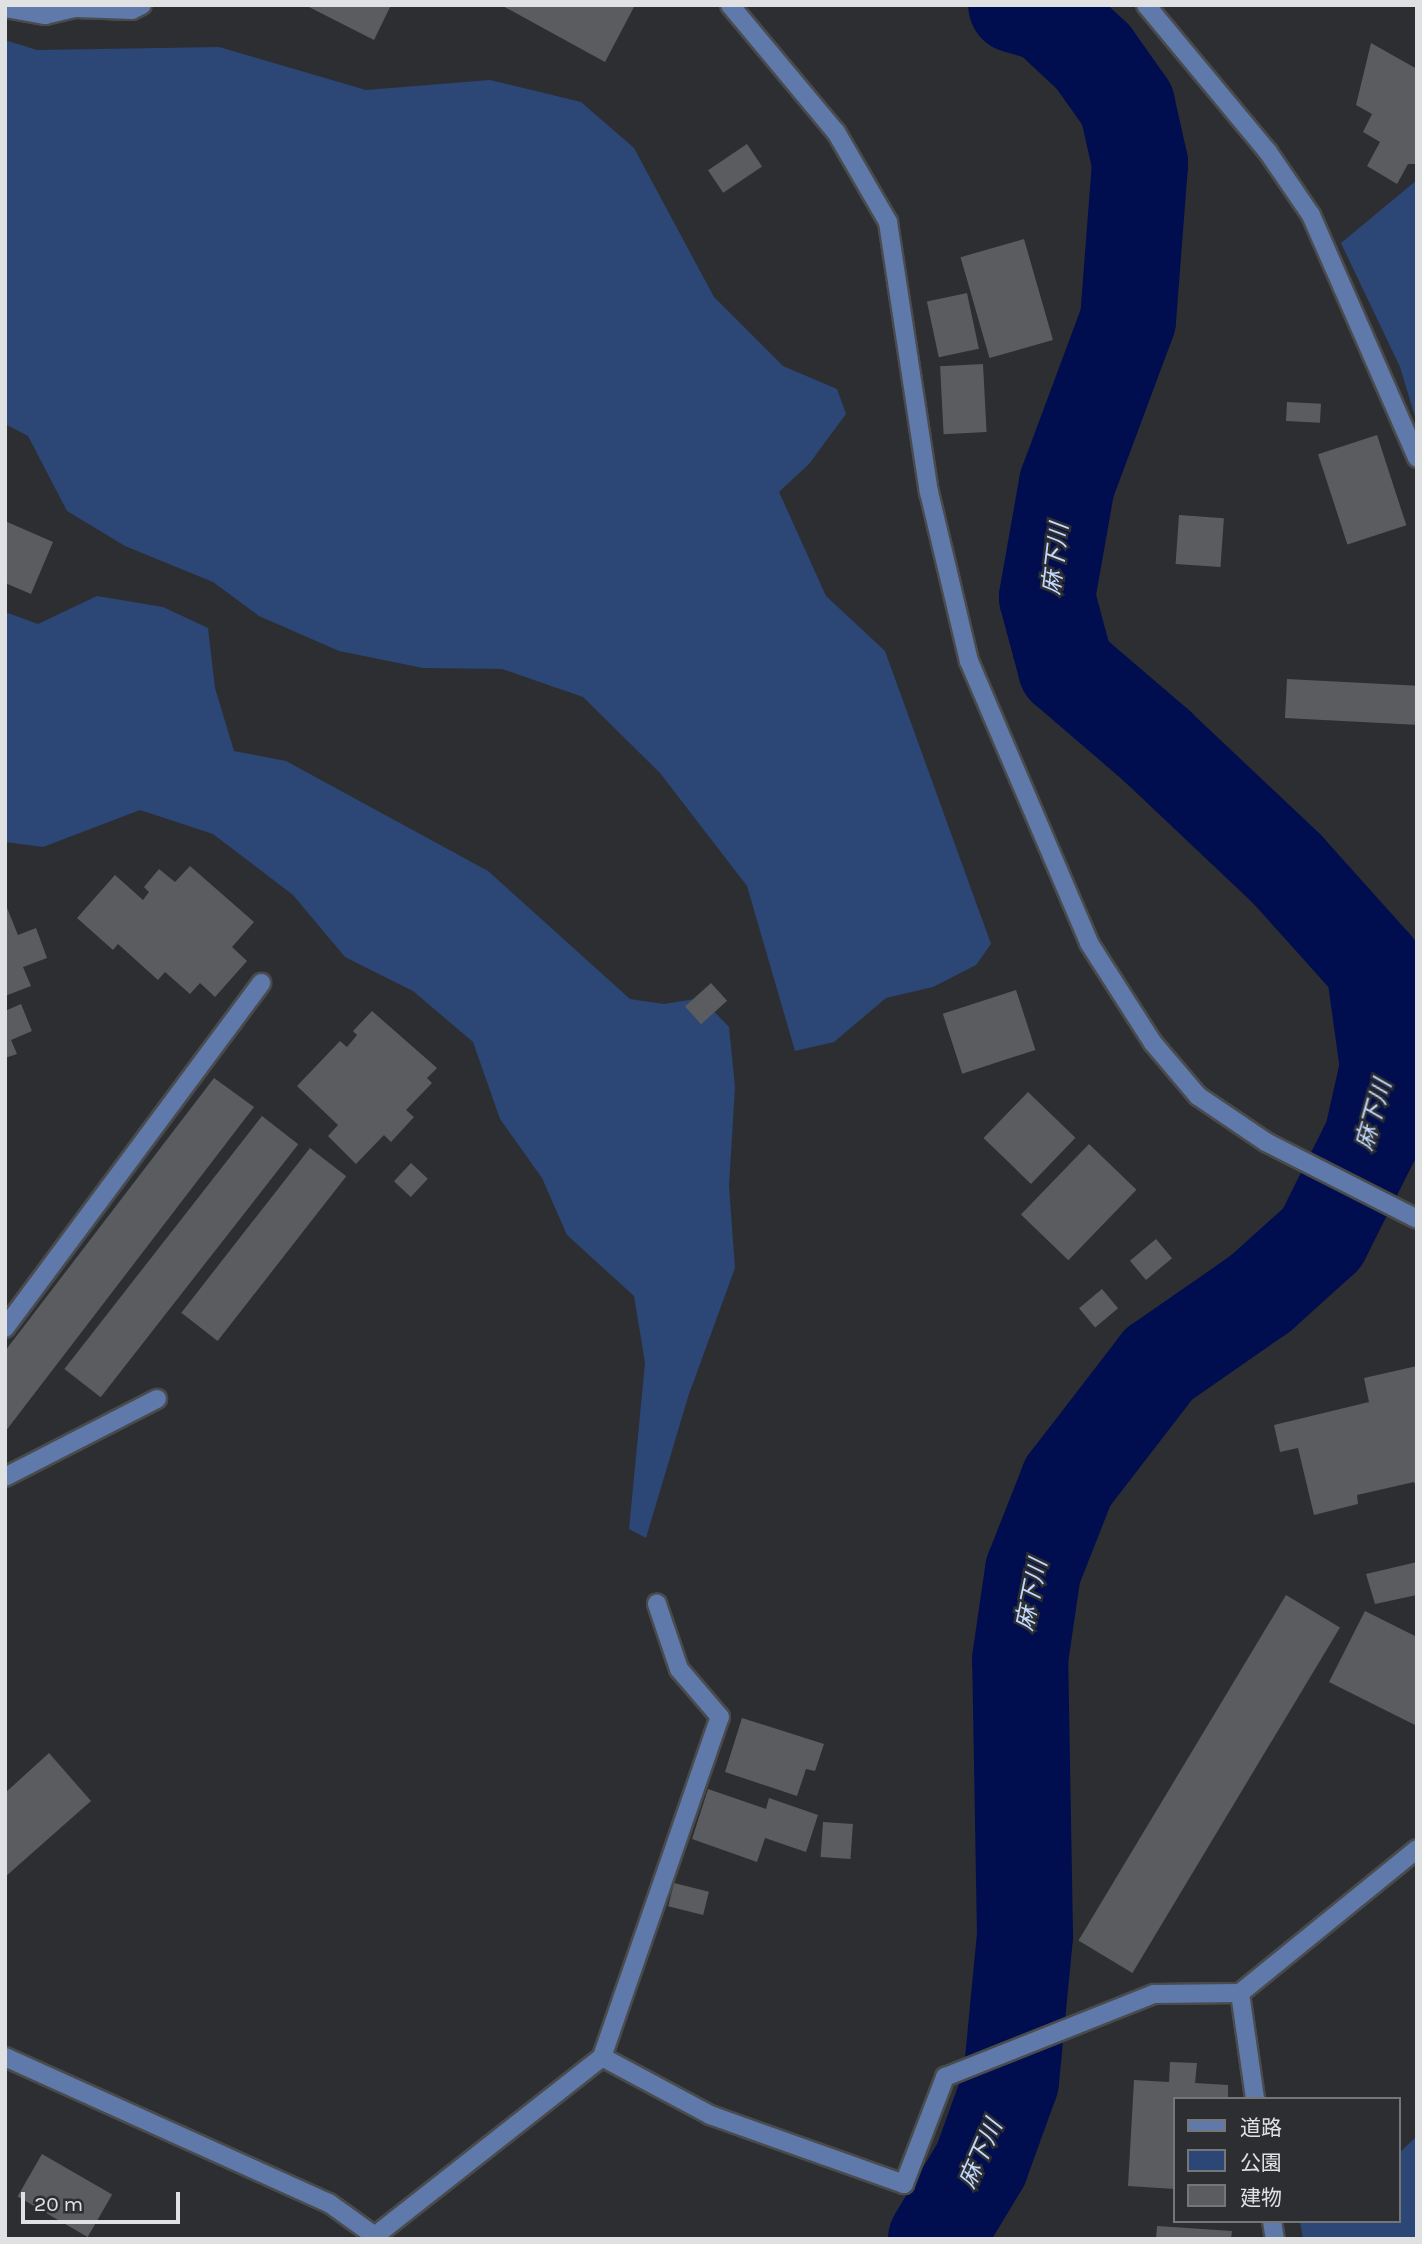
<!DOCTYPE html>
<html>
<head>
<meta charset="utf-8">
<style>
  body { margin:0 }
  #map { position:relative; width:1422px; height:2244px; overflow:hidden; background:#2c2e31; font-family:Karla,"Noto Sans JP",sans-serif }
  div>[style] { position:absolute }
  .green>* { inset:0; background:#2c4676 }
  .river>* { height:96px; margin:-48px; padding:0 48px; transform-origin:48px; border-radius:48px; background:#000d4e }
  .building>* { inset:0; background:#5b5c5f; transform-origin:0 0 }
  .roads { filter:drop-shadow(2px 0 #494b4d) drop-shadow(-2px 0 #494b4d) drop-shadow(0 2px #494b4d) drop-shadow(0 -2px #494b4d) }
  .minor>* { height:18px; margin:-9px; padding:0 9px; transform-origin:9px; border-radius:9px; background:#5f7aaa }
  span { translate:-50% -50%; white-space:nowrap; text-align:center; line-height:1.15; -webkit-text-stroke:5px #2c2e31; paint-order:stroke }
  .water-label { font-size:24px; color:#c2d8ff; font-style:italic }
  .frame { position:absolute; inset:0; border:7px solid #e0e1e3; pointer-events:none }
  .legend { position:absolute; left:1173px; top:2097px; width:228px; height:126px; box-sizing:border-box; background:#2c2e31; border:2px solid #747678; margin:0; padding:9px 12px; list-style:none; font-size:21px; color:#e0e1e3 }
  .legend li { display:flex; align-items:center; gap:14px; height:35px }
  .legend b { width:35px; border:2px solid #747678 }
  .scale { position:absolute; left:21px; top:2192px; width:159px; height:32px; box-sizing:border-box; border:4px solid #e0e1e3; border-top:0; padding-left:9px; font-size:21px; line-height:24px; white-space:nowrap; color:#e0e1e3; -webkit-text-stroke:5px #2c2e31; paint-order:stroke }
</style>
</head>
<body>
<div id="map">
  <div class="green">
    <i style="clip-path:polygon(5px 40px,37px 50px,219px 47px,366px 90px,490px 80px,581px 102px,634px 148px,714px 297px,783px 366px,837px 389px,846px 414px,809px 464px,779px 492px,826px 596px,885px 651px,991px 944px,976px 965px,933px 987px,886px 998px,834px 1042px,795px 1051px,747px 886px,660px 773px,583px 697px,502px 669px,423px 668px,339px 651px,259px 616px,213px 582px,125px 546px,67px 511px,28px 436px,5px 424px)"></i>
    <i style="clip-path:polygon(1417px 180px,1417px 423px,1400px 367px,1341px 243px)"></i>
    <i style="clip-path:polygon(97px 596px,163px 607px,208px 628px,215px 688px,234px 751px,286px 761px,488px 871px,630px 999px,664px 1004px,701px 998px,729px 1027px,735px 1087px,729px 1186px,735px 1268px,688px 1397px,646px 1538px,629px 1529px,645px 1363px,634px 1296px,567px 1235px,542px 1178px,500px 1119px,473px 1042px,413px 991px,345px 957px,293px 895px,213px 834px,140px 810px,43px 847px,5px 842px,5px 612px,38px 624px)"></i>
    <i style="clip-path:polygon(1417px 2136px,1417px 2239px,1303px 2239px,1300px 2221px,1399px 2221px,1399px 2153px)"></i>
  </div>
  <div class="river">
    <i style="left:936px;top:2239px;width:87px;rotate:-59deg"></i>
    <i style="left:981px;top:2164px;width:88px;rotate:-70.1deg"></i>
    <i style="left:1011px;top:2081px;width:147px;rotate:-84.5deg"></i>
    <i style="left:1025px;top:1935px;width:275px;rotate:-91deg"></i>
    <i style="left:1020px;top:1660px;width:90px;rotate:-81.7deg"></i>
    <i style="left:1033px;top:1571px;width:96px;rotate:-68.5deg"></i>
    <i style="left:1068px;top:1482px;width:149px;rotate:-52.4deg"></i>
    <i style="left:1159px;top:1364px;width:124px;rotate:-34.8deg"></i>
    <i style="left:1261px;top:1293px;width:82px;rotate:-42deg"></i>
    <i style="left:1322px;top:1238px;width:112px;rotate:-63.4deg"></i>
    <i style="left:1372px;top:1138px;width:73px;rotate:-77.3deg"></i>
    <i style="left:1388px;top:1067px;width:102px;rotate:-97.9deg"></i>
    <i style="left:1374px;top:966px;width:130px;rotate:-131.9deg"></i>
    <i style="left:1287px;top:869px;width:179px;rotate:-136.6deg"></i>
    <i style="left:1157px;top:746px;width:120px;rotate:-139.4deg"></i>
    <i style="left:1066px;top:668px;width:73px;rotate:-105deg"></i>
    <i style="left:1047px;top:597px;width:115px;rotate:-80deg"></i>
    <i style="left:1067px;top:484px;width:175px;rotate:-69.6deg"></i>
    <i style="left:1128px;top:320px;width:157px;rotate:-85.6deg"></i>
    <i style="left:1140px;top:163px;width:59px;rotate:-102.6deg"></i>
    <i style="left:1127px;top:105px;width:59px;rotate:-125.3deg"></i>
    <i style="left:1093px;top:57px;width:63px;rotate:-136.9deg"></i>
    <i style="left:1047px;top:14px;width:32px;rotate:-164deg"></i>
  </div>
  <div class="building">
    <i style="clip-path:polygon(305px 5px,391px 5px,374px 40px)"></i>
    <i style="clip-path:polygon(501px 5px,635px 5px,605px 62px)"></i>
    <i style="clip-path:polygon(1371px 43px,1417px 69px,1417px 164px,1408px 164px,1397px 184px,1367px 166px,1380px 142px,1363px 132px,1372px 114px,1356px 105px)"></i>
    <i style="left:747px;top:144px;width:27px;height:47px;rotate:56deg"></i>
    <i style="left:1024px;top:239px;width:105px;height:66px;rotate:74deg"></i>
    <i style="left:967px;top:293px;width:57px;height:41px;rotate:78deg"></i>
    <i style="left:983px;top:364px;width:68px;height:43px;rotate:87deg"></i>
    <i style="left:1287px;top:402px;width:34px;height:19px;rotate:3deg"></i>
    <i style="left:1377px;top:435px;width:95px;height:62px;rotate:72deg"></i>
    <i style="left:1179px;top:515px;width:45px;height:49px;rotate:4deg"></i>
    <i style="clip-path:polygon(5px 521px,53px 542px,31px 594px,5px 583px)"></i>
    <i style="left:1287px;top:679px;width:130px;height:39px;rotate:3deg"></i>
    <i style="clip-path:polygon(190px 866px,254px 922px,232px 947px,247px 961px,215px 997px,200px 983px,190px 994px,165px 972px,158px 980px,118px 944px,113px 950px,77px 918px,115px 875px,143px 900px,149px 892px,144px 887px,159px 869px,175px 882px)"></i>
    <i style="clip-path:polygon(5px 903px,18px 935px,36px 928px,47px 958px,23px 967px,31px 986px,5px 996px)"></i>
    <i style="left:711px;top:983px;width:24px;height:35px;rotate:48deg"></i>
    <i style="left:1016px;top:990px;width:63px;height:77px;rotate:72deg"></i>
    <i style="clip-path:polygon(21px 1004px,32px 1031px,11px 1040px,17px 1054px,5px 1058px,5px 1011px)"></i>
    <i style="clip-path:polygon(372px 1011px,437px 1068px,427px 1078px,432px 1083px,406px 1110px,414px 1117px,391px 1142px,384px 1135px,356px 1164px,328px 1136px,338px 1125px,297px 1086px,340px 1041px,347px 1047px,357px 1035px,353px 1031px)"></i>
    <i style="clip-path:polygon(214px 1078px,254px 1107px,5px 1432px,5px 1351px)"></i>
    <i style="left:1028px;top:1092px;width:66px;height:64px;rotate:44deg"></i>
    <i style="left:262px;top:1116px;width:46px;height:321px;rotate:38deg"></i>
    <i style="left:1089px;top:1144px;width:66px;height:98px;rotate:44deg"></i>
    <i style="left:310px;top:1148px;width:46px;height:209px;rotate:38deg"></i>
    <i style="left:411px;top:1163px;width:23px;height:25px;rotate:43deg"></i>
    <i style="left:1156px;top:1239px;width:25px;height:34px;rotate:50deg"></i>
    <i style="left:1102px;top:1289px;width:25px;height:30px;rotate:50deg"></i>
    <i style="clip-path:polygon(1417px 1366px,1417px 1489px,1414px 1482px,1357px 1495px,1358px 1504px,1314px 1515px,1298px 1448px,1280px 1452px,1274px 1425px,1369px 1402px,1364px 1378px)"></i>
    <i style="clip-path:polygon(1417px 1562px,1417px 1595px,1375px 1604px,1366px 1574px)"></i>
    <i style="left:1286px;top:1595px;width:63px;height:403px;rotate:31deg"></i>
    <i style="clip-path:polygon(1365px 1611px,1417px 1637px,1417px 1726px,1329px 1682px)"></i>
    <i style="clip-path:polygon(742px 1718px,824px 1744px,815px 1771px,806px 1769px,797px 1796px,725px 1772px)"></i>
    <i style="clip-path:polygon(49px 1753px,91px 1801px,5px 1877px,5px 1793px)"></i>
    <i style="clip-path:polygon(708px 1789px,766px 1809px,769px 1798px,818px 1815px,806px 1852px,765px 1838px,757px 1862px,692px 1839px)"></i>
    <i style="left:823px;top:1822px;width:30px;height:35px;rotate:4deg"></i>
    <i style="left:674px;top:1883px;width:36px;height:24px;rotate:14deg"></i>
    <i style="clip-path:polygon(1170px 2062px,1197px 2063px,1195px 2083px,1228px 2085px,1228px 2099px,1175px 2099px,1175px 2189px,1128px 2186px,1134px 2080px,1169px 2082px)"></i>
    <i style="left:42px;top:2154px;width:81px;height:49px;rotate:30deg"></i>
    <i style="clip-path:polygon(1157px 2226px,1232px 2231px,1231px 2239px,1156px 2239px)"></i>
  </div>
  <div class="roads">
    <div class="minor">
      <i style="left:730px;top:5px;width:165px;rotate:50.2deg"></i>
      <i style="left:836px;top:132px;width:104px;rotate:60deg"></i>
      <i style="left:888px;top:222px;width:273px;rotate:81.4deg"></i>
      <i style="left:929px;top:492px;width:174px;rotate:76.7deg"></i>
      <i style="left:969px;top:661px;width:306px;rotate:66.9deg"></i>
      <i style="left:1089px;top:943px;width:119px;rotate:57.4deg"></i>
      <i style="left:1153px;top:1043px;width:70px;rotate:49.7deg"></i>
      <i style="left:1198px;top:1096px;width:82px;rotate:34.1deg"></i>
      <i style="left:1266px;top:1142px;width:169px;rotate:27deg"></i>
      <i style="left:1146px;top:5px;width:191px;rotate:50.3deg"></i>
      <i style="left:1268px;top:152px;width:76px;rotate:55.7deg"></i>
      <i style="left:1311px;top:215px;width:265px;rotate:66.4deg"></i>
      <i style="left:5px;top:8px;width:41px;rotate:9.9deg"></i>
      <i style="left:45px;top:15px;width:32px;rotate:-13deg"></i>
      <i style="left:76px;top:8px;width:56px;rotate:2deg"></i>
      <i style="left:132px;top:10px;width:11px;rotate:-27deg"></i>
      <i style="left:5px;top:1328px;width:430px;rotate:-53.4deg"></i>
      <i style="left:5px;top:1477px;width:171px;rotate:-27.2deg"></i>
      <i style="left:1240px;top:1993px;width:107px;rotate:81.9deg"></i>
      <i style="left:5px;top:2057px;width:355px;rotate:24.3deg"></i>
      <i style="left:329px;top:2203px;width:62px;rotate:35.8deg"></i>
      <i style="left:602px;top:2057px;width:360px;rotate:-70.9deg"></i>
      <i style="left:720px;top:1717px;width:63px;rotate:-130.5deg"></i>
      <i style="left:679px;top:1669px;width:69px;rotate:-108.7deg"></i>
      <i style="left:1272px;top:2221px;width:18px;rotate:81deg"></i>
      <i style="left:376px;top:2235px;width:288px;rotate:-38.2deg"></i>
      <i style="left:602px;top:2057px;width:123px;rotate:28.2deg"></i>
      <i style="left:710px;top:2115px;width:206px;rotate:19.6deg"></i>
      <i style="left:904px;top:2184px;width:115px;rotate:-69deg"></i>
      <i style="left:945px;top:2077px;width:225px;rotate:-21.7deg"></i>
      <i style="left:1154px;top:1994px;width:86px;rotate:-0.7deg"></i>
      <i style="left:1240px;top:1993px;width:228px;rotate:-39.1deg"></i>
    </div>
  </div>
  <div class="water-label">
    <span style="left:1056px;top:559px;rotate:-83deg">麻下川</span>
    <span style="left:1374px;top:1115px;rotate:-74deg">麻下川</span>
    <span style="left:1032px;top:1595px;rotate:-78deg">麻下川</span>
    <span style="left:981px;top:2154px;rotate:-66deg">麻下川</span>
  </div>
  <div class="frame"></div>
  <ul class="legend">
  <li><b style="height:9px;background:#5f7aaa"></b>道路</li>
  <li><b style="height:19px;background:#2c4676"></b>公園</li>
  <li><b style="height:19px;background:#5b5c5f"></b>建物</li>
  </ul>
  <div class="scale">20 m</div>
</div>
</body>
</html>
